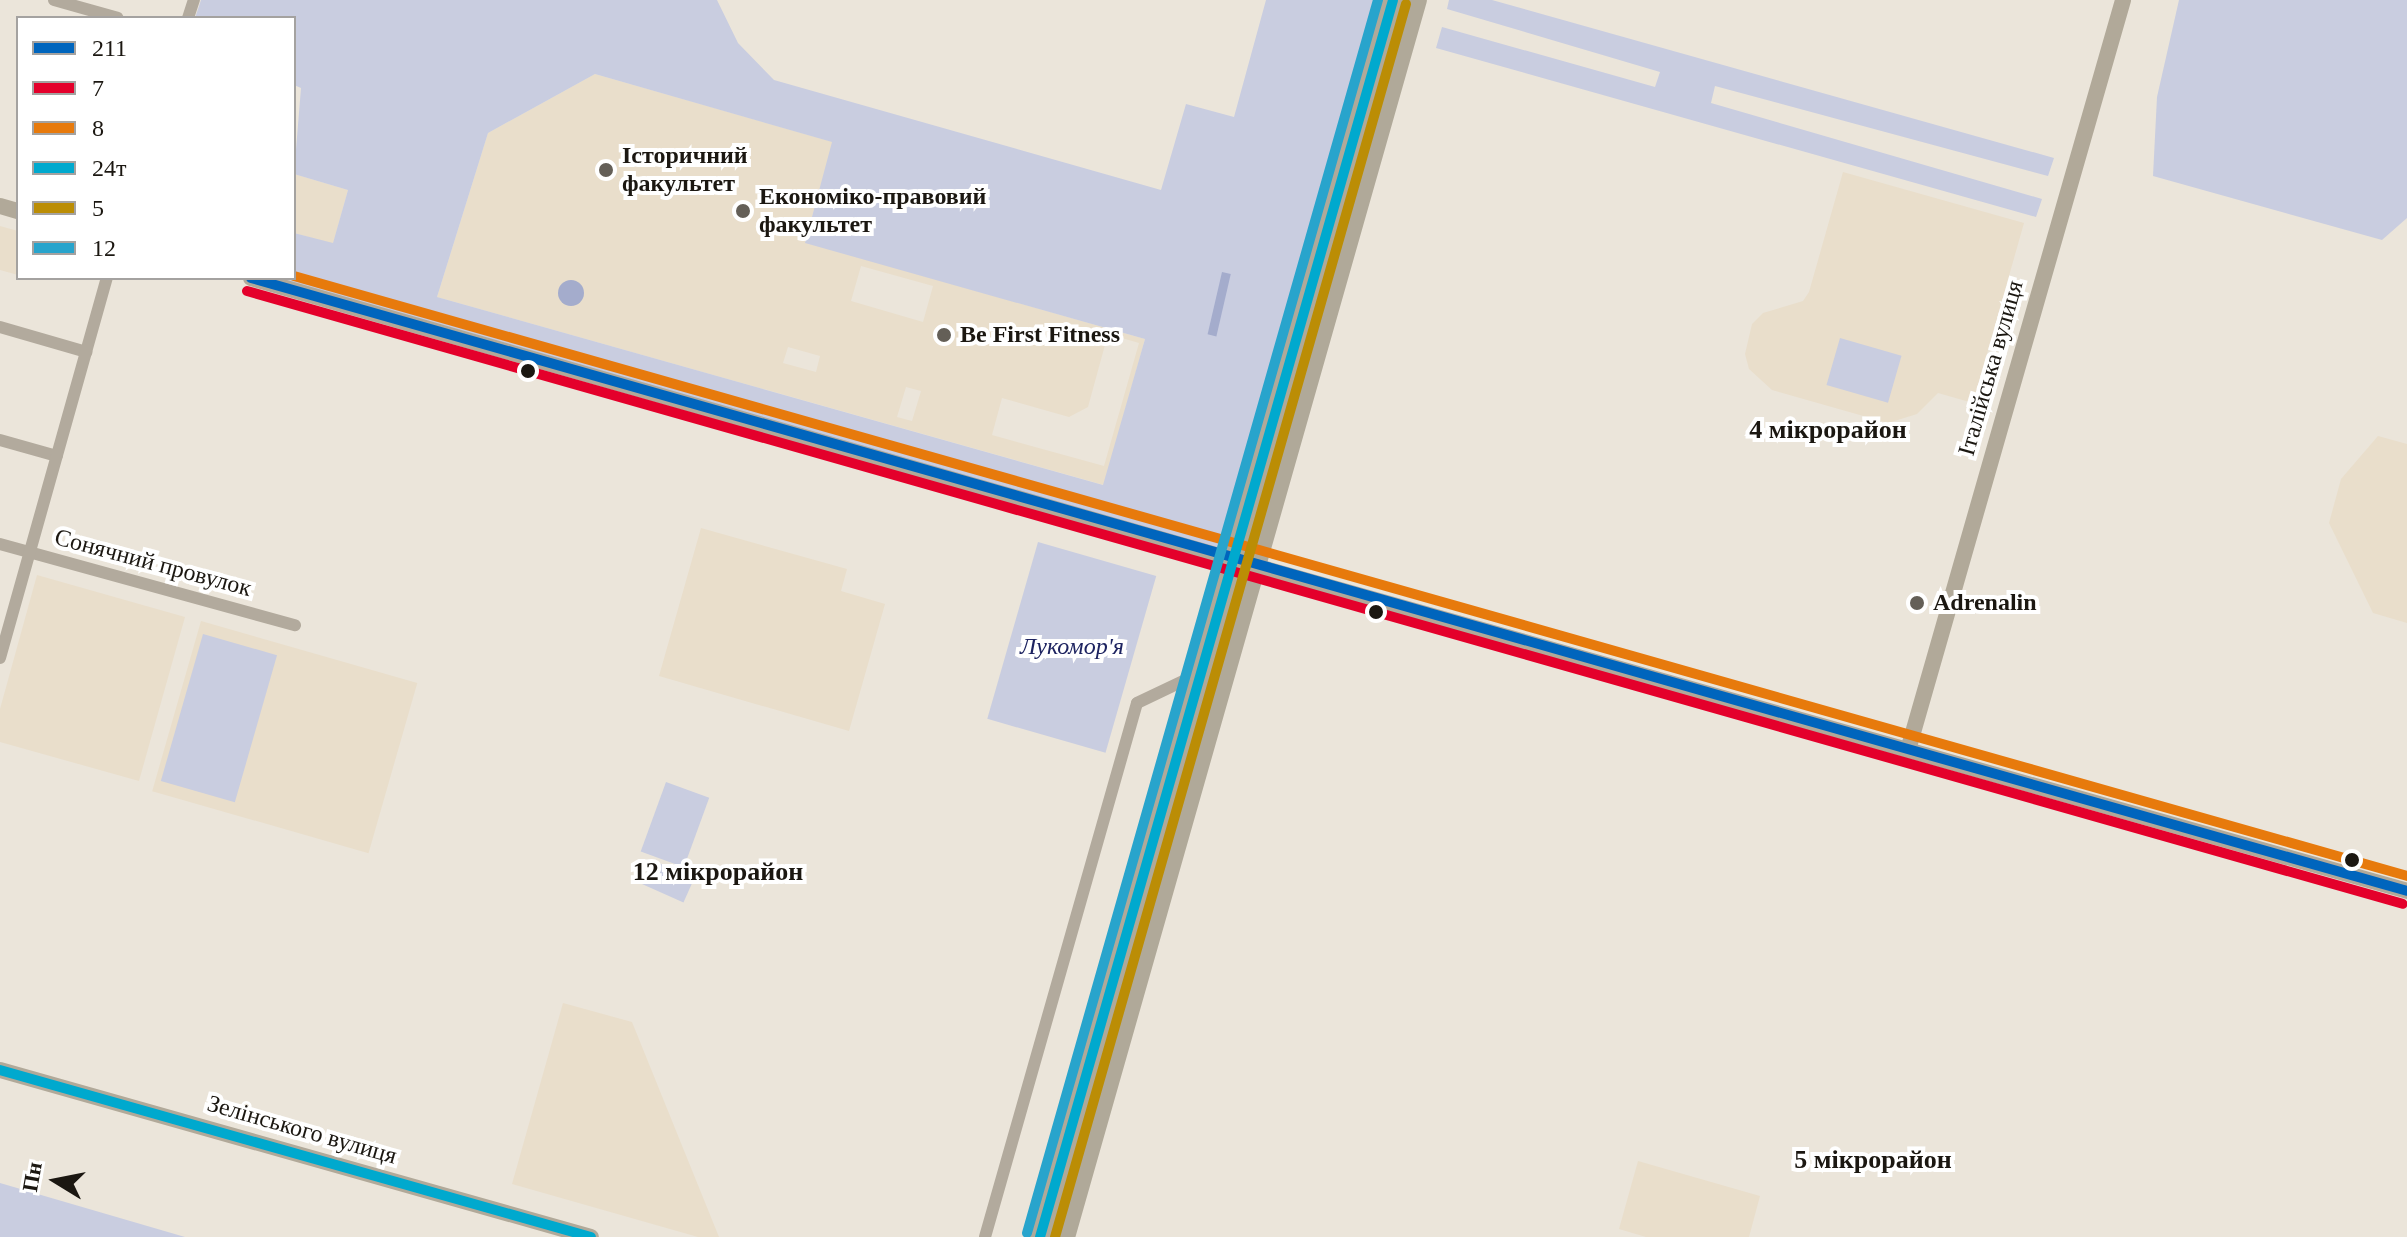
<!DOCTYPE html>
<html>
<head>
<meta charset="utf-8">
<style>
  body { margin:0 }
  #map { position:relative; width:2407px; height:1237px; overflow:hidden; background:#ebe5da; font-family:"Times New Roman",serif }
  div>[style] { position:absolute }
  .built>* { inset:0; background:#e9decb; transform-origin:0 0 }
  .green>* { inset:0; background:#c9cde0; transform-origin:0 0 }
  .water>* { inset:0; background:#a4accc; transform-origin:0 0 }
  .round { border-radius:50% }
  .street>* { height:12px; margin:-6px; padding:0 6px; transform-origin:6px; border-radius:6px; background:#b2aa9d }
  .secondary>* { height:16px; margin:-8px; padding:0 8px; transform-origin:8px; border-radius:8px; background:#b1a999 }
  .highway>* { height:22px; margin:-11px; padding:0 11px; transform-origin:11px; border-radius:11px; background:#b0a999 }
  .bus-1>* { height:10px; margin:-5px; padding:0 5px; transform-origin:5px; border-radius:5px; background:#0065bd }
  .bus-2>* { height:10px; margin:-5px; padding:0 5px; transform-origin:5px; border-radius:5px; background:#e4002b }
  .bus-3>* { height:10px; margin:-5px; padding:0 5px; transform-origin:5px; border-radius:5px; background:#e77a0c }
  .bus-4>* { height:10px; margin:-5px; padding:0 5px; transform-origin:5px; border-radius:5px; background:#00a9ce }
  .bus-5>* { height:10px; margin:-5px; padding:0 5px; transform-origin:5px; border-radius:5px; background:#bb8d05 }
  .bus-6>* { height:10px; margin:-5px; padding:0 5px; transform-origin:5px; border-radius:5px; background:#28a4cc }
  .dots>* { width:22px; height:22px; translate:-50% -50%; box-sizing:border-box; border:4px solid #fff; border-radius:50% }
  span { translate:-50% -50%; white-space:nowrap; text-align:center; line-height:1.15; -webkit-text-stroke:8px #fff; paint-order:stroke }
  .poi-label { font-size:24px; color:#1b1711; font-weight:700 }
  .left { translate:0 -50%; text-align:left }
  .street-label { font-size:24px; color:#1b1711 }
  .park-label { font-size:24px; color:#1d2360; font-style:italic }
  .neighbourhood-label { font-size:26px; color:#1b1711; font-weight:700 }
  .legend { position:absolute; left:16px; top:16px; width:280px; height:264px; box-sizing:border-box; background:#fff; border:2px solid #a4a2a0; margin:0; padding:10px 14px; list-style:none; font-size:24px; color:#1b1711 }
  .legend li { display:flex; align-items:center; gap:16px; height:40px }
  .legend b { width:40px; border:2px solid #a4a2a0 }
  .north { position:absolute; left:16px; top:1141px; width:80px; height:80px; -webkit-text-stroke:6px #fff; paint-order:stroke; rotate:280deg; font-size:22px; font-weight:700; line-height:32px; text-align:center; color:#1b1711 }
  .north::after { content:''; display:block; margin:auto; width:28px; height:36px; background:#1b1711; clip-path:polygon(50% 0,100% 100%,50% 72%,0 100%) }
</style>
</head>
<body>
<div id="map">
  <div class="built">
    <i style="clip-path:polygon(evenodd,595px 74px,833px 142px,805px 242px,1145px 339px,1104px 485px,437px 297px,488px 133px,595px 74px,861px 266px,933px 286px,923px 322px,851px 301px,861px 266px,595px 74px,1108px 334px,1139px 343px,1104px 466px,992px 435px,1002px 398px,1069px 417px,1088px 407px,1108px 334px,595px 74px,788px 347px,820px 356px,816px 372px,783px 363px,788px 347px,595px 74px,906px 387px,921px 391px,912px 421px,897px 417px,906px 387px)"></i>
    <i style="clip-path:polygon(1843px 172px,2024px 223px,1973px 403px,1938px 393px,1917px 414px,1888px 423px,1772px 390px,1749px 369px,1745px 354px,1752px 324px,1763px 313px,1803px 301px,1809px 292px)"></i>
    <i style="clip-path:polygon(294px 174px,348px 190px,333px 244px,294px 233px)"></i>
    <i style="clip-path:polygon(0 226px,18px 231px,18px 275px,0 270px)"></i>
    <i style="clip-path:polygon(2378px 436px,2407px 444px,2407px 623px,2373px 613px,2329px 523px,2341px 479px)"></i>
    <i style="clip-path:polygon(701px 528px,847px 569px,841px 591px,885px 604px,849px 731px,659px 676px)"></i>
    <i style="clip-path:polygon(37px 575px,185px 617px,139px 781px,0 742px,0 709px)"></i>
    <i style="left:201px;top:621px;width:225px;height:177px;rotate:16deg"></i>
    <i style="clip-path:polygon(563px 1003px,632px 1022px,719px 1237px,698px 1237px,512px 1184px)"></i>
    <i style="clip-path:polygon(1638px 1161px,1760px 1196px,1749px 1237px,1646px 1237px,1619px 1229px)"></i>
  </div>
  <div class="green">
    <i style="clip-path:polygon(evenodd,201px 0,717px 0,738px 43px,774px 80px,1161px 190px,1186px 104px,1234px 117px,1266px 0,1384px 0,1261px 415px,1266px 417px,1228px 552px,276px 278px,294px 278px,294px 233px,333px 243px,348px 190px,294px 174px,301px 88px,294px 85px,294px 18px,195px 18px,201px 0,595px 74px,832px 142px,805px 243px,1145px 339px,1103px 485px,437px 297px,488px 133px,595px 74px)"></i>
    <i style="clip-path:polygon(1449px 0,1492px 0,2054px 158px,2048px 176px,1715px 86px,1711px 103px,2042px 199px,2036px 217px,1436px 48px,1442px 27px,1655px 87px,1660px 72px,1447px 9px)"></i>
    <i style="clip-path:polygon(2179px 0,2407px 0,2407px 218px,2382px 240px,2153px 176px,2157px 97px)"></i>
    <i style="left:1840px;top:338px;width:64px;height:49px;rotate:16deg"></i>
    <i style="left:1038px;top:542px;width:123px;height:184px;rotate:16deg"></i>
    <i style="left:203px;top:634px;width:77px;height:153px;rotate:16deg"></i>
    <i style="left:666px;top:782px;width:46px;height:74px;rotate:20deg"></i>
    <i style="left:652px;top:860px;width:46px;height:26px;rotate:24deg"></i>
    <i style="clip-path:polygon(0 1183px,185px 1237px,0 1237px)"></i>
  </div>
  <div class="water">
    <i style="left:1222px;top:272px;width:9px;height:64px;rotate:13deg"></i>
    <i class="round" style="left:558px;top:280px;width:26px;height:26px"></i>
  </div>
  <div class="street">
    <i style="left:54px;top:0;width:66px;rotate:15.7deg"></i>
    <i style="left:188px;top:18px;width:19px;rotate:-72deg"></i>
    <i style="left:0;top:327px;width:90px;rotate:16.2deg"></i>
    <i style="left:0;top:440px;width:59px;rotate:15.7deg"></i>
    <i style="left:0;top:544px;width:306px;rotate:15.4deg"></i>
    <i style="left:0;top:658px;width:395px;rotate:-74.3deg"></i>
    <i style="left:985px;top:1237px;width:555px;rotate:-74.11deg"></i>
    <i style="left:1137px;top:703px;width:70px;rotate:-25.5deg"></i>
  </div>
  <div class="secondary">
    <i style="left:0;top:206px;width:19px;rotate:16deg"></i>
    <i style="left:251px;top:278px;width:1022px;rotate:16.02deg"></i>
    <i style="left:1255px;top:566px;width:1197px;rotate:15.75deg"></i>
    <i style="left:1908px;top:750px;width:780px;rotate:-74deg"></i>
    <i style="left:0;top:1070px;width:614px;rotate:15.78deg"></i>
  </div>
  <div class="highway">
    <i style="left:1040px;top:1237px;width:1286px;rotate:-74.07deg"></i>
    <i style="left:1064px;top:1237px;width:1286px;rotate:-74.12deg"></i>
  </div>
  <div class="bus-1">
    <i style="left:251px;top:278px;width:2241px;rotate:15.87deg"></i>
  </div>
  <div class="bus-2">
    <i style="left:247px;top:291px;width:2241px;rotate:15.87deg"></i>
  </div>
  <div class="bus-3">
    <i style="left:294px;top:276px;width:2197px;rotate:15.85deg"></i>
  </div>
  <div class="bus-4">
    <i style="left:0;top:1070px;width:614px;rotate:15.78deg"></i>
    <i style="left:1040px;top:1237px;width:1286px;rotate:-74.07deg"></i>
  </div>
  <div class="bus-5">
    <i style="left:1055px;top:1237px;width:1282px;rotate:-74.11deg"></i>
  </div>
  <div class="bus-6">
    <i style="left:1027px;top:1233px;width:1282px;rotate:-74.11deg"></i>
  </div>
  <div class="dots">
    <i style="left:606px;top:170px;background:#645f57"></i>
    <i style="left:743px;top:211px;background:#645f57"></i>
    <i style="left:944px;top:335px;background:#645f57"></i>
    <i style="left:528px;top:371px;background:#1b1711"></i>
    <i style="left:1917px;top:603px;background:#645f57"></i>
    <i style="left:1376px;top:612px;background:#1b1711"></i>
    <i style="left:2352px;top:860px;background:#1b1711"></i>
  </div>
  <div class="poi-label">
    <span class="left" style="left:622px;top:170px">Історичний<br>факультет</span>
    <span class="left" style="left:759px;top:211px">Економіко-правовий<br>факультет</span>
    <span class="left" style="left:960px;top:335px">Be First Fitness</span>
    <span class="left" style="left:1933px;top:603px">Adrenalin</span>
  </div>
  <div class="street-label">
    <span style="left:1991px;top:368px;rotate:-74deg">Італійська вулиця</span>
    <span style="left:153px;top:563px;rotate:15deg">Сонячний провулок</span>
    <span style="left:302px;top:1130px;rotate:16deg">Зелінського вулиця</span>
  </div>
  <div class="park-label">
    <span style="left:1072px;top:647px">Лукомор'я</span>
  </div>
  <div class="neighbourhood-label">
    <span style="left:1828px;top:430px">4 мікрорайон</span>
    <span style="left:718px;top:872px">12 мікрорайон</span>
    <span style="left:1873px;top:1160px">5 мікрорайон</span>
  </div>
  <ul class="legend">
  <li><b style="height:10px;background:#0065bd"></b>211</li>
  <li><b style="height:10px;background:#e4002b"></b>7</li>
  <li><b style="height:10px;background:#e77a0c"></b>8</li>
  <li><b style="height:10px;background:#00a9ce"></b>24т</li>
  <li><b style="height:10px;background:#bb8d05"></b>5</li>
  <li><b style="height:10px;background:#28a4cc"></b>12</li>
  </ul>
  <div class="north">Пн</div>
</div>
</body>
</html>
